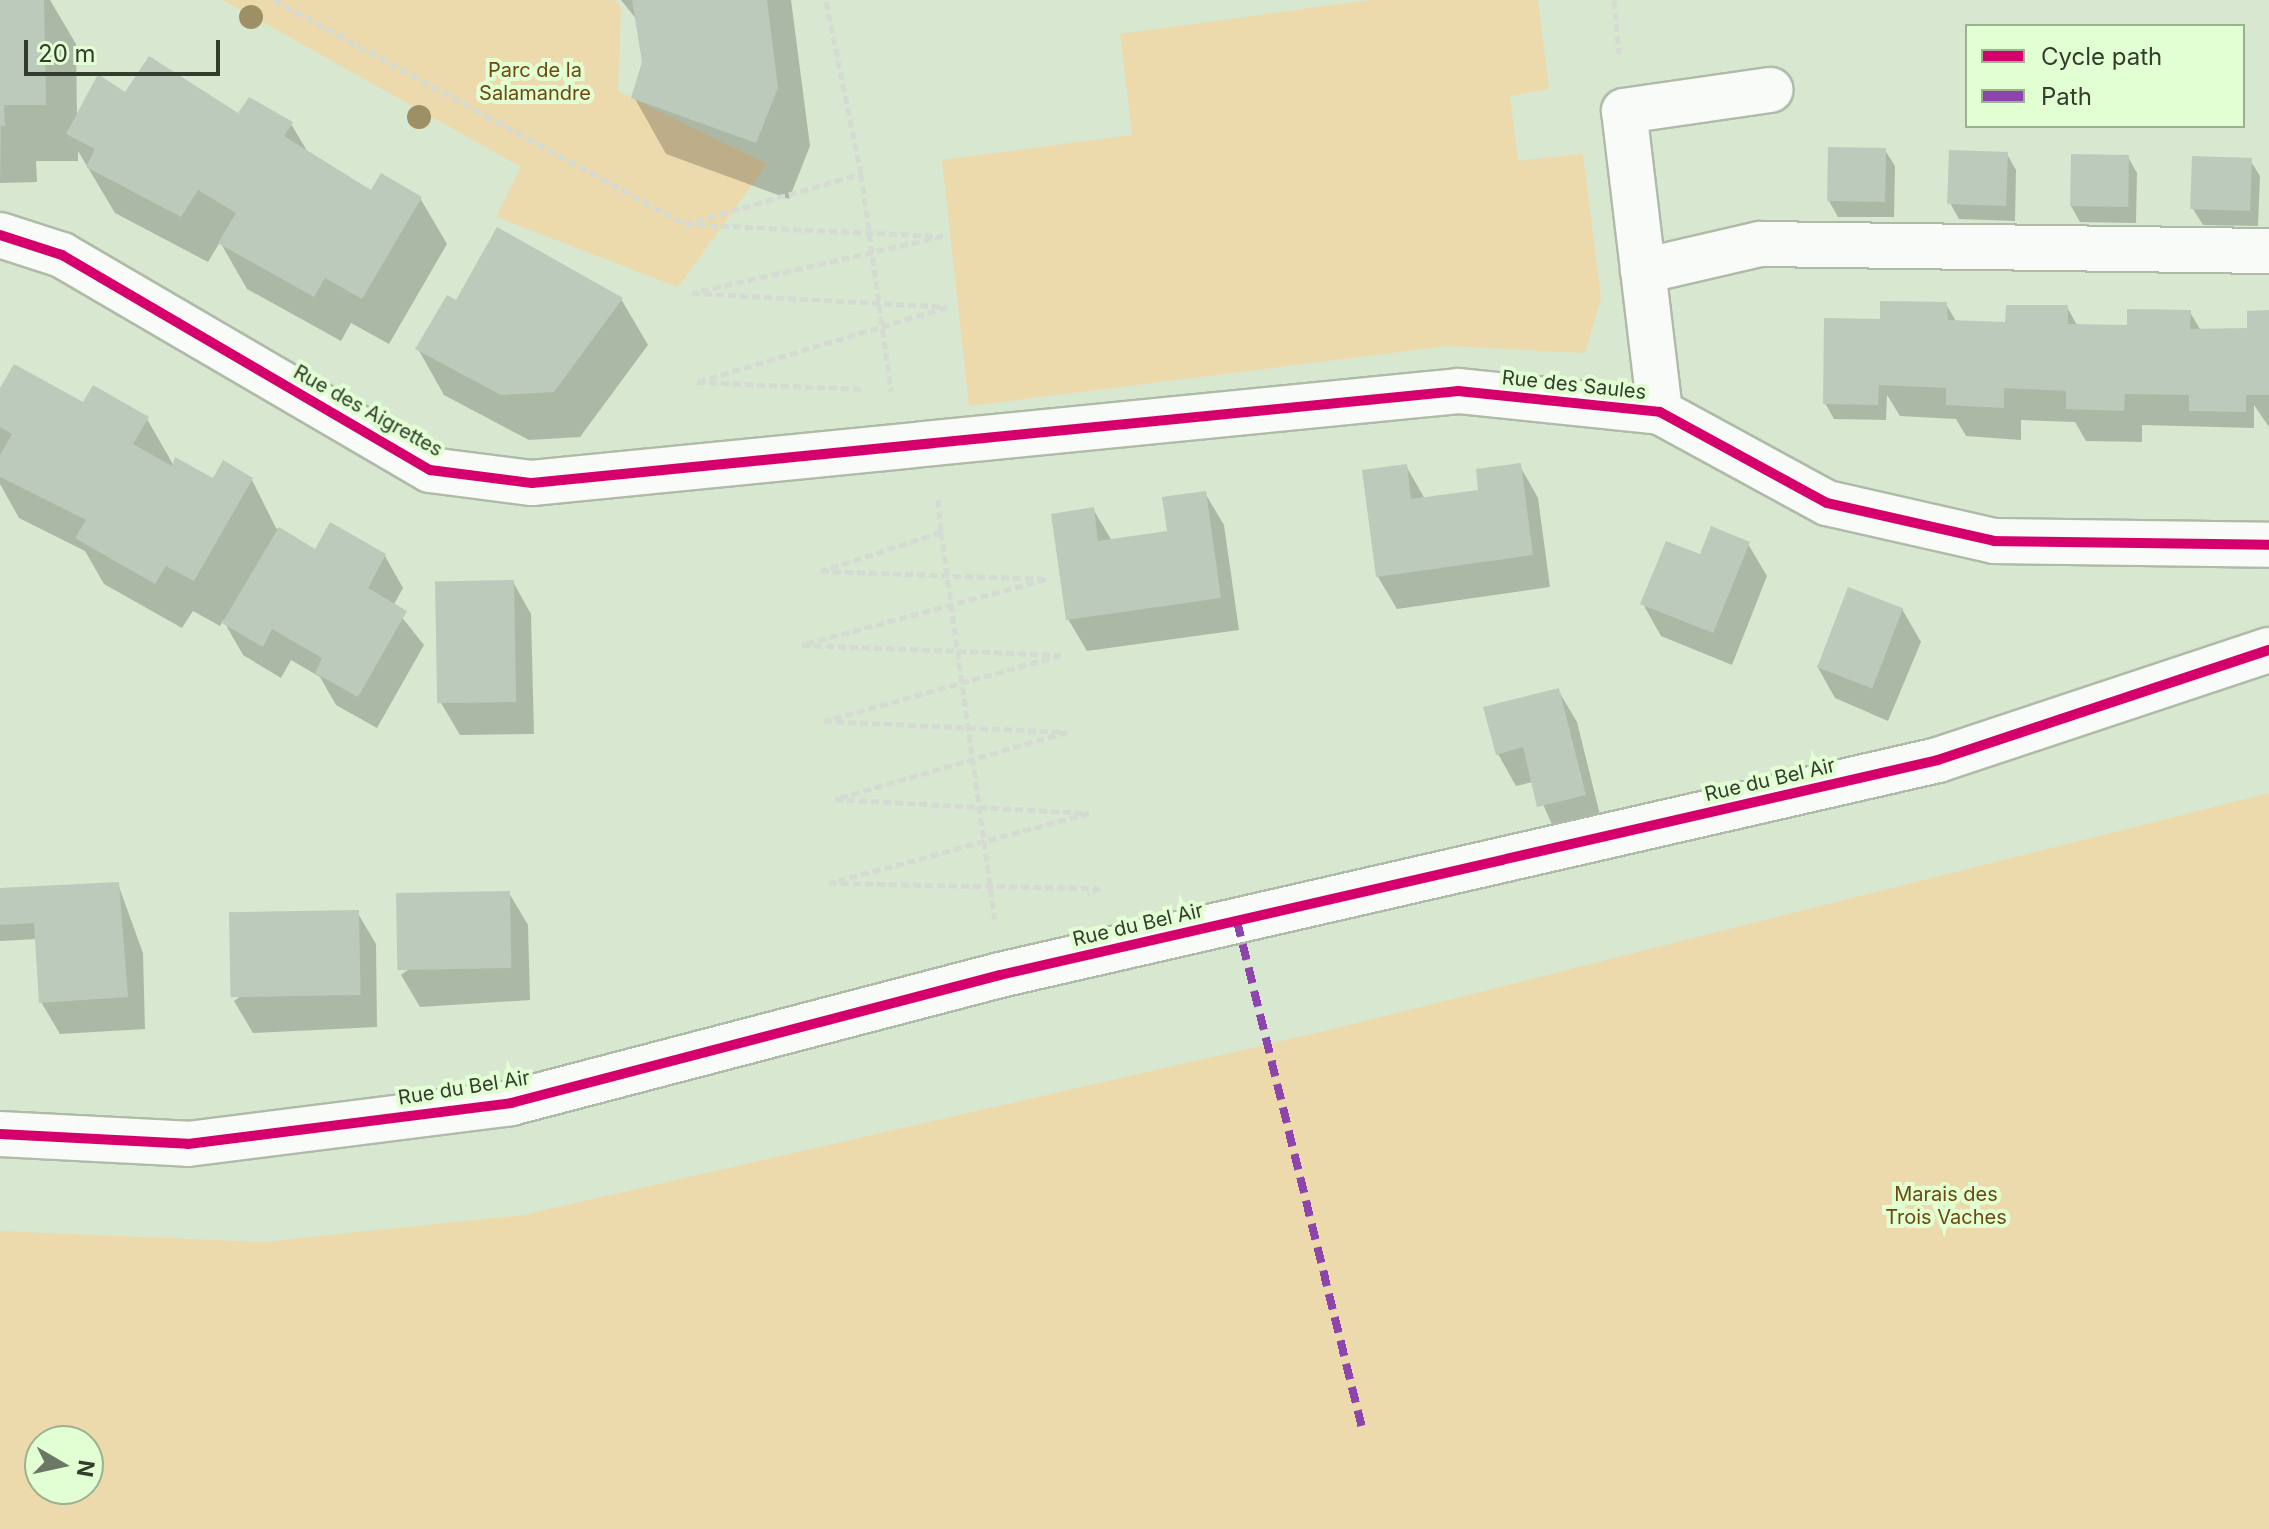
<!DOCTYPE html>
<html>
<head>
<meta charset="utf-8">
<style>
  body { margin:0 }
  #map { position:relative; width:2269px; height:1529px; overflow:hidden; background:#d8e7d0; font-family:Inter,sans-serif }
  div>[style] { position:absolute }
  .green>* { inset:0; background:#eddaac }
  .shadow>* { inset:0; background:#0003 }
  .building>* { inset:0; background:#bbcabb; transform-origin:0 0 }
  .path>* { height:5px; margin-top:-2.5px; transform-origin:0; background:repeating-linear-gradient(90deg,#d5dad3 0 8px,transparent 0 12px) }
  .roads { filter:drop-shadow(2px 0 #afbaa8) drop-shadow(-2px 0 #afbaa8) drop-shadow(0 2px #afbaa8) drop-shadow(0 -2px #afbaa8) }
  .minor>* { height:44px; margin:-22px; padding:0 22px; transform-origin:22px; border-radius:22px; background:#f9fbf8 }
  .quiet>* { height:8px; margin-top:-4px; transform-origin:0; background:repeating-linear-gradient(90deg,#8e44ad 0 16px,transparent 0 24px) }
  .cycleway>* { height:10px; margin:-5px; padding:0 5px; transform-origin:5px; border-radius:5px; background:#d6006c }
  .trees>* { width:24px; height:24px; margin:-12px; border-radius:50%; background:#9d9065 }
  span { translate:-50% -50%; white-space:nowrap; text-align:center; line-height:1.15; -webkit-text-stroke:8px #e2ffd3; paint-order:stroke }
  .park-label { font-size:20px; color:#6c490e }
  .street-label { font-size:20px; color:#323d2c }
  .legend { position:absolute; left:1965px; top:24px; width:280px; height:104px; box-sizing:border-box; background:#e2ffd3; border:2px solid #9cb190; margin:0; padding:10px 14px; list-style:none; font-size:24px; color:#323d2c }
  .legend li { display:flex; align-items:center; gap:16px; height:40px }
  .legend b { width:40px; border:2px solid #9cb190 }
  .north { position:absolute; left:24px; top:1425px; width:80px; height:80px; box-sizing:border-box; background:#e2ffd3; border:2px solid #9cb190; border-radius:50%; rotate:99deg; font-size:22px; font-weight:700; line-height:32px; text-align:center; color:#323d2c }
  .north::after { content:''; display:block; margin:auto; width:28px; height:36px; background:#6c7865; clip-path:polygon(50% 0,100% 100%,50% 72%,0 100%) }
  .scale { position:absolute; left:24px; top:40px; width:196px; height:36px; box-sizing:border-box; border:4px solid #323d2c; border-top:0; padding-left:10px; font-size:24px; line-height:28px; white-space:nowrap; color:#323d2c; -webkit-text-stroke:6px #e2ffd3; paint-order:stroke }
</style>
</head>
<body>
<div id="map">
  <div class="green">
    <i style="clip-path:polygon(223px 0,615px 0,621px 8px,618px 91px,767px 164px,678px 287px,496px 217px,521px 167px)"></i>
    <i style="clip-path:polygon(1368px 0,1538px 0,1549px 89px,1510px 96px,1518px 161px,1583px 154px,1601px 298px,1585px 353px,1447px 346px,969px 406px,942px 160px,1132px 135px,1120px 34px)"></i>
    <i style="clip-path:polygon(evenodd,2269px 793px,2269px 1529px,0 1529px,0 1231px,263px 1242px,523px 1215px,1325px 1031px,2269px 793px,88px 1441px,88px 1489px,40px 1489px,40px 1441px,88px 1441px)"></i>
  </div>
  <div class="shadow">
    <i style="clip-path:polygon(1px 0,50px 0,76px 44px,77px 117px,125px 95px,291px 124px,309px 154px,371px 193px,420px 198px,447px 244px,389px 344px,351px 323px,341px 341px,247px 289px,220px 242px,208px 262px,115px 213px,78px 151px,78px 161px,36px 161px,37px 182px,0 183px)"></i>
    <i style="clip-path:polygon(621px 0,791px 0,810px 146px,789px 199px,666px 154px,634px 97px,645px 62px,641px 25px)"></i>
    <i style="clip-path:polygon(1885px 150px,1895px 166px,1894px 217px,1838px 217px,1829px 201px)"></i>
    <i style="clip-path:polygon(2007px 154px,2016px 170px,2015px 221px,1959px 219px,1950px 203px)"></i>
    <i style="clip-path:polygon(2128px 157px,2137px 173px,2136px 223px,2080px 222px,2071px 206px)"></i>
    <i style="clip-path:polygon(2250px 160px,2260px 176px,2258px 226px,2203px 225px,2193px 209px)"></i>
    <i style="clip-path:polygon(621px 299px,648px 345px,580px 437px,529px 440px,444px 395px,418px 349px,457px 303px)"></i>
    <i style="clip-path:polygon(1946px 304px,1957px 323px,2007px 324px,2067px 307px,2078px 327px,2129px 327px,2190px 312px,2201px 331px,2246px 330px,2269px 312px,2269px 427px,2254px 405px,2254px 428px,2142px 425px,2142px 442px,2086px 441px,2075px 422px,2021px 420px,2021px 440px,1966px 436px,1956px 419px,1900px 416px,1887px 395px,1886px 420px,1834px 419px,1825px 403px,1882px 321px)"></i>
    <i style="clip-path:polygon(0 392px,147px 419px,174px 466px,214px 481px,252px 480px,276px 528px,316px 552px,385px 556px,403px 588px,393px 606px,424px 645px,377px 728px,336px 705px,320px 677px,291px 660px,281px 678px,243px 655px,223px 620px,220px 626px,193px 611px,182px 628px,104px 584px,85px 551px,19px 518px,0 484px)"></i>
    <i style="clip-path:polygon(1406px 466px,1425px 499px,1480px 491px,1520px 466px,1538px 498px,1550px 587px,1397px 609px,1378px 577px)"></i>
    <i style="clip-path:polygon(1205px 493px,1224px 525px,1239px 630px,1087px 651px,1068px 619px,1093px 509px,1112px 541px,1169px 533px)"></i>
    <i style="clip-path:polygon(1748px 544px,1767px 576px,1732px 665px,1661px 636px,1643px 604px,1701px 557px)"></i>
    <i style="clip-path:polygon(513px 582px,531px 614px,534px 734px,460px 735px,441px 703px)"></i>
    <i style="clip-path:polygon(1902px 609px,1921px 642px,1888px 721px,1835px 698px,1817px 666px)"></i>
    <i style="clip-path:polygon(1558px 690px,1577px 722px,1603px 827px,1558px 838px,1533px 782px,1516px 786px,1498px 754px)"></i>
    <i style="clip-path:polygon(118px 884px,143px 953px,145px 1029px,60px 1034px,41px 1002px,37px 939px,0 941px,0 890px)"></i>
    <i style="clip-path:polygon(509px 893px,528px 925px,530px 1000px,420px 1007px,401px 975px)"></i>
    <i style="clip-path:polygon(357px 912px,376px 944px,377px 1027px,253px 1033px,234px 1001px)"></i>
  </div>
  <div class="building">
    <i style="clip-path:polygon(0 0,44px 0,46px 105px,4px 105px,5px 126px,0 126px)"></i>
    <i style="clip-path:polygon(632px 0,767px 0,778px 88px,756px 143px,631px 98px,642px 62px)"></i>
    <i style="clip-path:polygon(149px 56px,238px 113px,249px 97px,293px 122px,284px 136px,371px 190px,381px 173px,422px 197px,362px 299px,325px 278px,314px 297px,218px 243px,236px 213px,198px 190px,181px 217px,86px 167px,95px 149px,66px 134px,98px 74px,125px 92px)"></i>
    <i style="left:1828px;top:147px;width:58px;height:54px;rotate:1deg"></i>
    <i style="left:1949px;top:150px;width:59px;height:54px;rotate:2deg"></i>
    <i style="left:2071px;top:154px;width:58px;height:52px;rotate:1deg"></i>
    <i style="left:2192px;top:156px;width:60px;height:53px;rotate:2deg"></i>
    <i style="clip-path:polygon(497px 227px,623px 298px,554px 392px,501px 395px,415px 349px,447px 295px,456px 300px)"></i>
    <i style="clip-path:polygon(1880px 301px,1947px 302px,1948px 320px,2005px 322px,2006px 305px,2068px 305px,2068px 324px,2127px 325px,2127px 309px,2191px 310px,2190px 329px,2247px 328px,2247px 311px,2269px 310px,2269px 395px,2246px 395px,2246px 412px,2189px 411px,2189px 395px,2125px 394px,2124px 411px,2066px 409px,2066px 391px,2004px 388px,2004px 408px,1946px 405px,1946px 388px,1879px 385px,1878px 405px,1823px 404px,1824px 318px,1880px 319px)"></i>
    <i style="clip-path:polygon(14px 364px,83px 402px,93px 385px,149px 417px,133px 444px,172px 466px,175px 457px,213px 478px,223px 460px,253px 478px,194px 581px,166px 566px,155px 584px,75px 538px,86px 520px,0 477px,0 455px,12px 434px,0 427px,0 388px)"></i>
    <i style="clip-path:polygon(1521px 463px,1533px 555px,1376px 577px,1362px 470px,1407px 464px,1411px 499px,1478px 490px,1476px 469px)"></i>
    <i style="clip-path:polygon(1206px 491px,1221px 598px,1066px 620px,1051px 514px,1094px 507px,1098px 541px,1132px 536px,1167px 531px,1162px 497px)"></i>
    <i style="clip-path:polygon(330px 522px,386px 554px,368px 588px,407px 611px,358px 697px,315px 673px,322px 658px,272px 629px,263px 647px,222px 623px,279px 527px,315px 549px)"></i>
    <i style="clip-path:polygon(1711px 526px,1750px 542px,1713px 633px,1640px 604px,1666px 541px,1700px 554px)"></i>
    <i style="left:514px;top:580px;width:122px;height:79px;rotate:89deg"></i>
    <i style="left:1848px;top:587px;width:59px;height:86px;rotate:21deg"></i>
    <i style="clip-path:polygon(1559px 688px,1586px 795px,1537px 807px,1523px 747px,1496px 755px,1483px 707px)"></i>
    <i style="clip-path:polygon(119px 882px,128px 997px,39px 1003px,34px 923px,0 925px,0 888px)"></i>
    <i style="left:510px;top:891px;width:77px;height:114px;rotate:89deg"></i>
    <i style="left:359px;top:910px;width:85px;height:130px;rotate:89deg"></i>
  </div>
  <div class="path">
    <i style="left:274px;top:0;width:468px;rotate:28.6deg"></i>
    <i style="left:685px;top:224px;width:183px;rotate:-15.9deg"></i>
    <i style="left:861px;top:174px;width:177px;rotate:-101.4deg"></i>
    <i style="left:1614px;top:0;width:54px;rotate:84.7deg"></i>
    <i style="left:861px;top:174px;width:219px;rotate:82.1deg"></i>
    <i style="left:685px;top:224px;width:258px;rotate:2.7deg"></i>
    <i style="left:943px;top:236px;width:257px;rotate:167.2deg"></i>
    <i style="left:692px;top:293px;width:255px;rotate:3.1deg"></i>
    <i style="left:947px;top:307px;width:261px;rotate:163.3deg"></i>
    <i style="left:697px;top:382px;width:167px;rotate:2.4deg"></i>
    <i style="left:938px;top:499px;width:33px;rotate:85deg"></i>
    <i style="left:941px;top:532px;width:126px;rotate:162deg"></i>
    <i style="left:821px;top:571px;width:225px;rotate:2deg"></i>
    <i style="left:1046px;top:579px;width:253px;rotate:164.9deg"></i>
    <i style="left:802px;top:645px;width:259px;rotate:2.2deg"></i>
    <i style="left:1061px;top:655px;width:246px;rotate:164.4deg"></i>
    <i style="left:824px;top:721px;width:243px;rotate:2.6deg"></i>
    <i style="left:1067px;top:732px;width:241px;rotate:163.9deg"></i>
    <i style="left:835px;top:799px;width:254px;rotate:3.2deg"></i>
    <i style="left:1089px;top:813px;width:269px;rotate:164.9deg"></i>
    <i style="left:829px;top:883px;width:271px;rotate:1.1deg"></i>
    <i style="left:1100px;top:888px;width:13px;rotate:157deg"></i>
    <i style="left:941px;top:532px;width:391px;rotate:82.1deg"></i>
  </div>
  <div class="roads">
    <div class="minor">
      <i style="left:0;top:235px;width:65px;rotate:17.9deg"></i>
      <i style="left:62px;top:255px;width:426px;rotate:30.3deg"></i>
      <i style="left:430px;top:470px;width:103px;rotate:7.3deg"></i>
      <i style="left:532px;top:483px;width:931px;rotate:-5.67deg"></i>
      <i style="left:1458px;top:391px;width:203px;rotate:5.9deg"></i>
      <i style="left:1660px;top:412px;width:190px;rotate:28.6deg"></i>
      <i style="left:1827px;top:503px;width:171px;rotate:12.8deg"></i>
      <i style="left:1994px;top:541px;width:275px;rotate:0.8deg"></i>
      <i style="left:1643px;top:271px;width:120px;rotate:-13deg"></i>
      <i style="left:1760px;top:244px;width:509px;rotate:0.79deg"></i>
      <i style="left:1660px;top:412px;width:303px;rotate:-96.8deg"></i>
      <i style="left:1624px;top:111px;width:148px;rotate:-8.2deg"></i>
      <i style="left:0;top:1134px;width:188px;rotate:3deg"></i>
      <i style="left:188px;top:1144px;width:326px;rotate:-7.2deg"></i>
      <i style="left:511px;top:1103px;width:505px;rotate:-14.67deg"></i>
      <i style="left:1000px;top:975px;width:962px;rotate:-12.91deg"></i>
      <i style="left:1938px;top:760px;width:349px;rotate:-18.4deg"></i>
    </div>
  </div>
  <div class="quiet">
    <i style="left:1237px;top:921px;width:526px;rotate:76.15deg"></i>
  </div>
  <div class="cycleway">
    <i style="left:0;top:235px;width:65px;rotate:17.9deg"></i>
    <i style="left:62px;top:255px;width:426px;rotate:30.3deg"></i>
    <i style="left:430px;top:470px;width:103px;rotate:7.3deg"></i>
    <i style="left:532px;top:483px;width:931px;rotate:-5.67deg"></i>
    <i style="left:1458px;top:391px;width:203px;rotate:5.9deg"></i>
    <i style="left:1660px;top:412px;width:190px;rotate:28.6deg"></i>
    <i style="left:1827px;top:503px;width:171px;rotate:12.8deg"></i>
    <i style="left:1994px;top:541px;width:275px;rotate:0.8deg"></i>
    <i style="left:0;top:1134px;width:188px;rotate:3deg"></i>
    <i style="left:188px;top:1144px;width:326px;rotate:-7.2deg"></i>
    <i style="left:511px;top:1103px;width:505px;rotate:-14.67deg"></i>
    <i style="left:1000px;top:975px;width:962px;rotate:-12.91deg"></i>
    <i style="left:1938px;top:760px;width:349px;rotate:-18.4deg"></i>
  </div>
  <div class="trees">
    <i style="left:251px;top:17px"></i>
    <i style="left:419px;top:117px"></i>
  </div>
  <div class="park-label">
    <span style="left:535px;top:82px">Parc de la<br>Salamandre</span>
    <span style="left:1946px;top:1206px">Marais des<br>Trois Vaches</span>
  </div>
  <div class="street-label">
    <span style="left:1574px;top:385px;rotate:6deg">Rue des Saules</span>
    <span style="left:368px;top:411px;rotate:29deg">Rue des Aigrettes</span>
    <span style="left:1770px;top:780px;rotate:-13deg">Rue du Bel Air</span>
    <span style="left:1138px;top:925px;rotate:-13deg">Rue du Bel Air</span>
    <span style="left:464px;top:1088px;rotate:-9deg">Rue du Bel Air</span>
  </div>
  <ul class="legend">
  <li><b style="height:10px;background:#d6006c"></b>Cycle path</li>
  <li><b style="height:10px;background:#8e44ad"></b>Path</li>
  </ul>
  <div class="north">N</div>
  <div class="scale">20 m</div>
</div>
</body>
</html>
